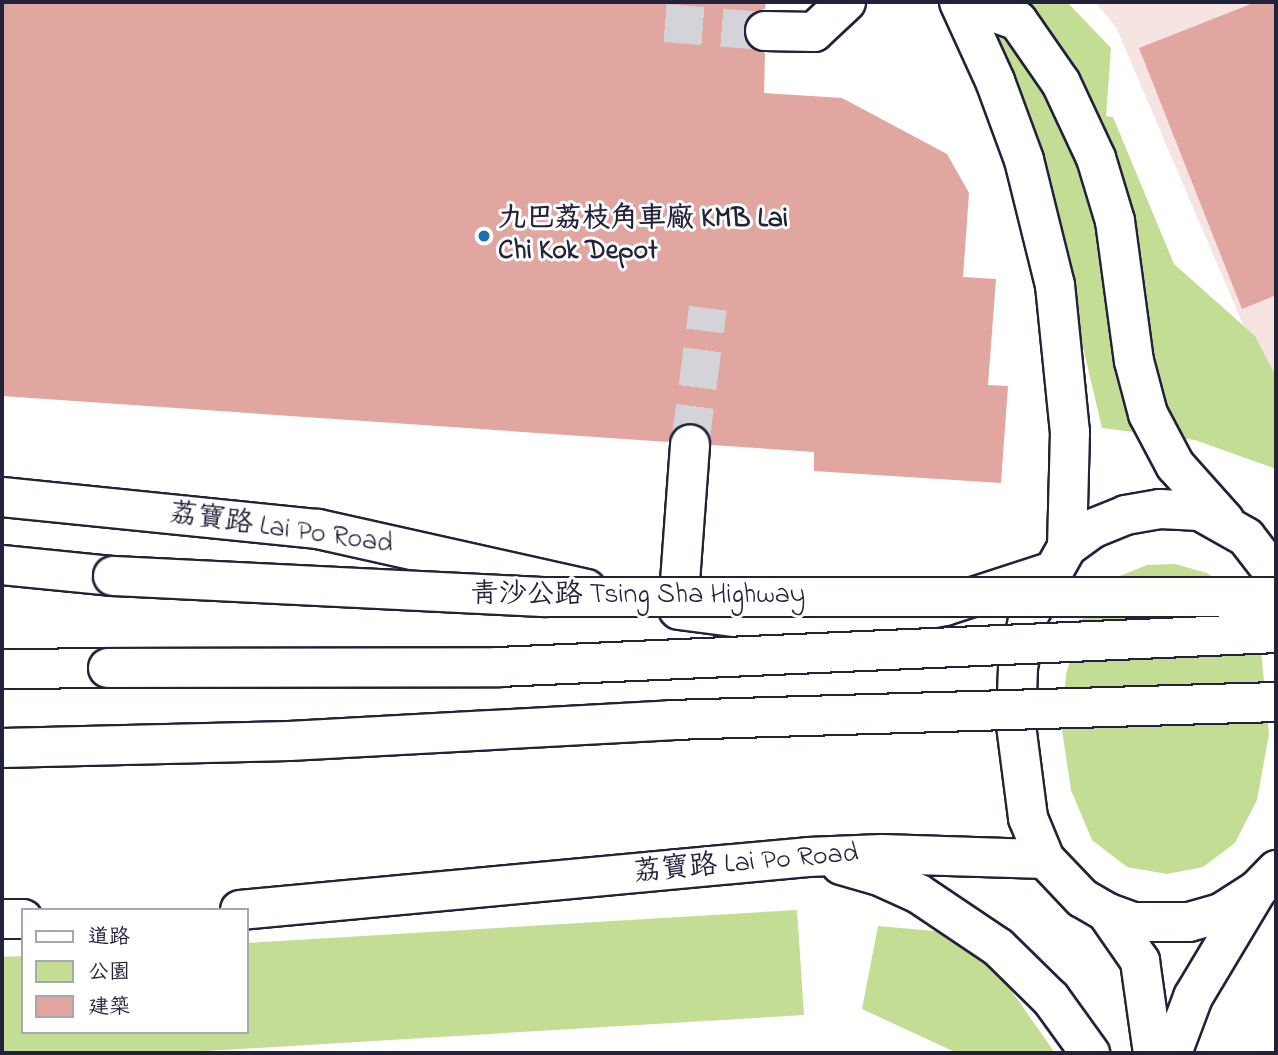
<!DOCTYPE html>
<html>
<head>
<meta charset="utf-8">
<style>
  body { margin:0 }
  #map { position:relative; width:1278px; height:1055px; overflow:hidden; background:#fff; font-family:"Indie Flower","LXGW WenKai TC",sans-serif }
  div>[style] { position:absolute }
  .built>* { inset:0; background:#f6e4e2 }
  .green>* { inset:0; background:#c3dd94 }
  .building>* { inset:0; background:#e0a69f }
  .minor-tunnel>* { height:38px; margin-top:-19px; transform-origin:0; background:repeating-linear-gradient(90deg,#d3d3d8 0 38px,transparent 0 57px) }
  .roads { filter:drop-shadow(2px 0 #22223b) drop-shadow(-2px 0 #22223b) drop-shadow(0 2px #22223b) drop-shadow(0 -2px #22223b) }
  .minor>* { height:38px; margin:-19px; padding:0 19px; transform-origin:19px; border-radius:19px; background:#fff }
  .major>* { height:38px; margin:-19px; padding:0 19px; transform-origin:19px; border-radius:19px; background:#fff }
  .highway>* { height:38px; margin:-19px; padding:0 19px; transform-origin:19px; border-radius:19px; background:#fff }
  .bridges { filter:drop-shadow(2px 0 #22223b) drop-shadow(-2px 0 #22223b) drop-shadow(0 2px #22223b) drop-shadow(0 -2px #22223b) }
  .highway-bridge>* { height:38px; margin:-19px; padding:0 19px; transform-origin:19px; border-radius:19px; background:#fff }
  .dots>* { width:19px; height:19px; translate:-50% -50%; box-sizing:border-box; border:4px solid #fff; border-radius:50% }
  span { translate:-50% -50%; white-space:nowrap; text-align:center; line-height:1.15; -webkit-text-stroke:6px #fff; paint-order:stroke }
  .poi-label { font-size:28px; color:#22223b; font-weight:700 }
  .left { translate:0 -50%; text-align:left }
  .street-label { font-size:28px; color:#22223b }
  .frame { position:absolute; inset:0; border:4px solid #22223b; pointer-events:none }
  .legend { position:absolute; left:21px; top:908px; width:228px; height:126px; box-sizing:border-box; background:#fff; border:2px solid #a7a7b1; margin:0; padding:9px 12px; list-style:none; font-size:21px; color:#22223b }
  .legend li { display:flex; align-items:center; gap:14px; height:35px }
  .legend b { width:35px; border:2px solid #a7a7b1 }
</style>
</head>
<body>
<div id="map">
  <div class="built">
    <i style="clip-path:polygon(1095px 2px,1276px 2px,1276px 402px,1116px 27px)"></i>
  </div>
  <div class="green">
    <i style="clip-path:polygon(985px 2px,1067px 2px,1111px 48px,1106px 116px,1113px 117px,1174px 264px,1255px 336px,1276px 376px,1276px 469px,1195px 440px,1102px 428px,1079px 330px)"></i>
    <i style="clip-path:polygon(1175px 564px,1207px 573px,1221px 583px,1261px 651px,1269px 734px,1257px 800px,1235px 843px,1203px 867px,1167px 874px,1127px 867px,1092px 840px,1071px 790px,1062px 730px,1066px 674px,1086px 607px,1117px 577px,1147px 565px)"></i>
    <i style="clip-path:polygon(797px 910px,804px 1015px,174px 1053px,2px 1053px,2px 957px,23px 956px,23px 1032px,247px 1032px,247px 943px)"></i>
    <i style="clip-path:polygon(878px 926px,946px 932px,987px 956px,1055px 1053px,957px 1053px,862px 1009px)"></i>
  </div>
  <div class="building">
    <i style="clip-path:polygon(2px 2px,766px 2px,765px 9px,754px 12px,743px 30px,746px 42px,765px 53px,764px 93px,842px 98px,947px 154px,969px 193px,963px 277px,996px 279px,988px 385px,1008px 386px,1001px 483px,814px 471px,814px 452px,712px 445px,709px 434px,692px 422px,680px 425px,668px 442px,2px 396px)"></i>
    <i style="clip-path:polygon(1256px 2px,1276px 2px,1276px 295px,1242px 309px,1139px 48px)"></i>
  </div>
  <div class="minor-tunnel">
    <i style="left:665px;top:23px;width:100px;rotate:4.6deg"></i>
    <i style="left:690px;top:444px;width:137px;rotate:-82.5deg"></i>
  </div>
  <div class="roads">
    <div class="minor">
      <i style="left:959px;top:2px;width:87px;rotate:65.5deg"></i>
      <i style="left:995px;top:81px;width:84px;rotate:69.8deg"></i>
      <i style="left:1024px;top:160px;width:129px;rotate:76.1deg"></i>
      <i style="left:1055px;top:285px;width:148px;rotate:84.2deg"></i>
      <i style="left:1070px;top:432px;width:115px;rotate:91.5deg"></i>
      <i style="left:965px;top:2px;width:56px;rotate:19.7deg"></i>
      <i style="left:1018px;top:21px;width:75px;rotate:55.3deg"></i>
      <i style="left:1061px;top:83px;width:83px;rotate:65deg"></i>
      <i style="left:1096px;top:158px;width:66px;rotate:73.2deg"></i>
      <i style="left:1115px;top:221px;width:141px;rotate:82.3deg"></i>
      <i style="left:1134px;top:361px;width:55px;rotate:75.2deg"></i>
      <i style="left:1148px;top:414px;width:58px;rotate:62.1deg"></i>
      <i style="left:1175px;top:465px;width:75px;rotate:48.2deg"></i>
      <i style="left:765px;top:31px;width:49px;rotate:1.2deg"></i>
      <i style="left:814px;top:32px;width:44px;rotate:-43.2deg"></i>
      <i style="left:678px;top:609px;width:165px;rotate:-85.8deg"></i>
      <i style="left:1106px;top:912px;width:60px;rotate:55.2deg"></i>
      <i style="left:1140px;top:961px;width:93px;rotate:82deg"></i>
      <i style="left:1172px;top:1053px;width:60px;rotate:-69.4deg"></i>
      <i style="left:1193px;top:997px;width:125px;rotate:-59.1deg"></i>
    </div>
    <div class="major">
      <i style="left:2px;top:497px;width:318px;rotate:5.8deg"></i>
      <i style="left:318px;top:529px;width:275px;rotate:12.6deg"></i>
      <i style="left:1276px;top:576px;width:49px;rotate:-127.6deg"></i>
      <i style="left:1246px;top:537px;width:53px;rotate:-150.5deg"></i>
      <i style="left:1200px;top:511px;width:40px;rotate:-177.1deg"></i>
      <i style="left:1160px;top:509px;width:35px;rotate:170deg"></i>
      <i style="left:1126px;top:515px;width:37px;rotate:158deg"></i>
      <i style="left:1092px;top:529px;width:31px;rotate:144deg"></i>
      <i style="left:1067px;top:547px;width:78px;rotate:119.2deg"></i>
      <i style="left:1029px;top:615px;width:53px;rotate:101.9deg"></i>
      <i style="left:1018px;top:667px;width:58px;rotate:92deg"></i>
      <i style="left:1016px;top:725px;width:94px;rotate:82.6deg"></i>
      <i style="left:1028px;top:818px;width:44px;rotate:67.5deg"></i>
      <i style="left:1045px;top:859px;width:54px;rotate:46.5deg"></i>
      <i style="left:1082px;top:898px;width:28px;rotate:30deg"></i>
      <i style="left:1106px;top:912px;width:30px;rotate:20deg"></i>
      <i style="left:1134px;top:922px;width:55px"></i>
      <i style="left:1189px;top:922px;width:33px;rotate:-16deg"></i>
      <i style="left:1221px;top:913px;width:43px;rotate:-32.6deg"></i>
      <i style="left:1257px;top:890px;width:28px;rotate:-46deg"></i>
      <i style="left:679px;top:610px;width:101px;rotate:7.4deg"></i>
      <i style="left:779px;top:623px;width:85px;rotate:-1.3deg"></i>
      <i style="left:864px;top:621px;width:82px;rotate:-10.5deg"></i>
      <i style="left:945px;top:606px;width:110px;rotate:-17.9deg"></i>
      <i style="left:841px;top:865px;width:37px;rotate:16deg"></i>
      <i style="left:877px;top:875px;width:46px;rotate:24.3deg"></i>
      <i style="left:919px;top:894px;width:95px;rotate:33.9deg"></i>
      <i style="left:998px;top:947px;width:74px;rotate:44.5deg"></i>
      <i style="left:1051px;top:999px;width:67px;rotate:54.2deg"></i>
      <i style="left:240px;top:910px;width:570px;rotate:-5.33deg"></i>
      <i style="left:808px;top:857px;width:74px;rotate:-2.3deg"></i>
      <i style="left:882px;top:854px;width:163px;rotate:1.8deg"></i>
      <i style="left:2px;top:919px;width:21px"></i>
    </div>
    <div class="highway">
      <i style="left:2px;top:565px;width:112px;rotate:5.7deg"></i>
      <i style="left:2px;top:669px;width:106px;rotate:-0.5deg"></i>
    </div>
  </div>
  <div class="bridges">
    <div class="highway-bridge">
      <i style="left:113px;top:576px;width:431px;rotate:2.8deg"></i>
      <i style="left:543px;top:597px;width:733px"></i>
      <i style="left:108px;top:668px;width:390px;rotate:-0.1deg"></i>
      <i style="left:498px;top:667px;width:779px;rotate:-2.5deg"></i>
      <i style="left:2px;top:748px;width:287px;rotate:-1.4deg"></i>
      <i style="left:289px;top:741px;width:383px;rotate:-3.1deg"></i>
      <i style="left:671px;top:720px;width:605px;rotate:-1.7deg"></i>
    </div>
  </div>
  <div class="dots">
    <i style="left:484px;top:236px;background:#1f6fb2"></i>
  </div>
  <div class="poi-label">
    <span class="left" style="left:498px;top:236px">九巴荔枝角車廠 KMB Lai<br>Chi Kok Depot</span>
  </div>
  <div class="street-label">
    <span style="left:281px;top:530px;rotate:8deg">荔寶路 Lai Po Road</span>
    <span style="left:638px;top:596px">青沙公路 Tsing Sha Highway</span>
    <span style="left:746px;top:864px;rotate:-5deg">荔寶路 Lai Po Road</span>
  </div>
  <div class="frame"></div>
  <ul class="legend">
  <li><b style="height:9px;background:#fff"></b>道路</li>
  <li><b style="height:19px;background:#c3dd94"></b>公園</li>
  <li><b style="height:19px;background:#e0a69f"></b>建築</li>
  </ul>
</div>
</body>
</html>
